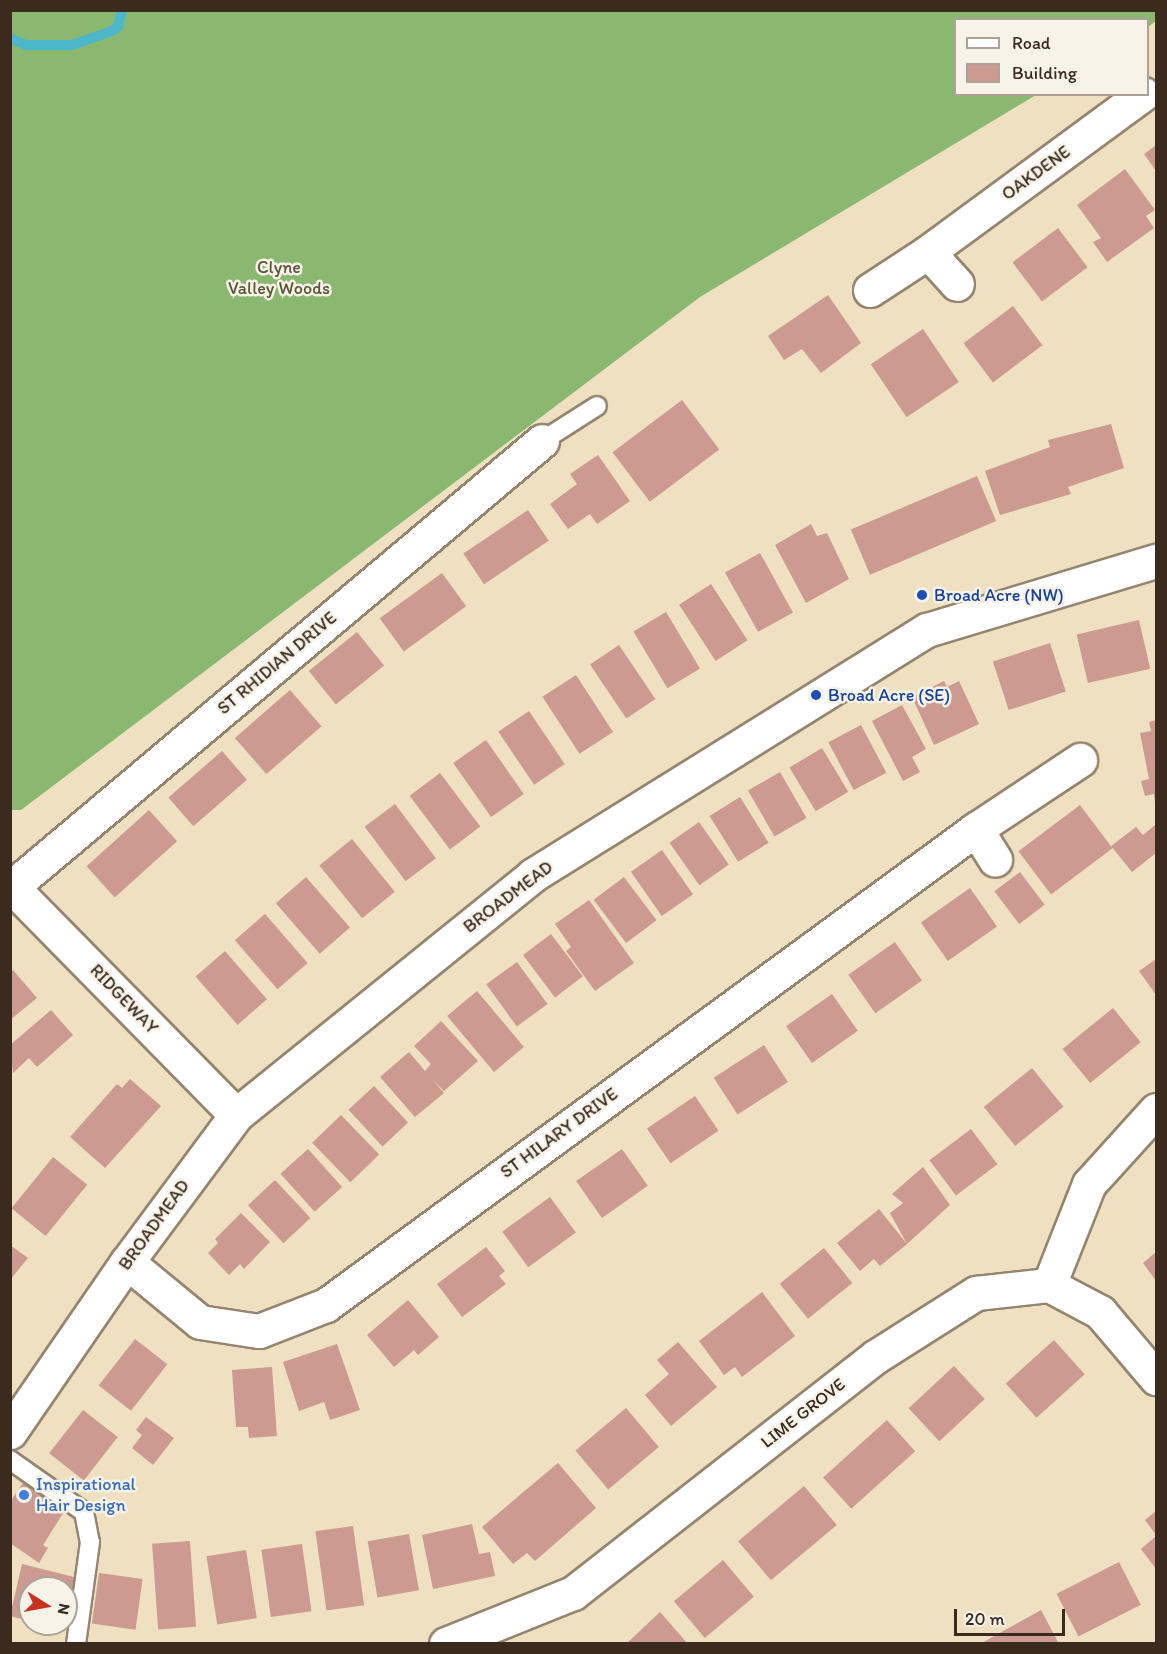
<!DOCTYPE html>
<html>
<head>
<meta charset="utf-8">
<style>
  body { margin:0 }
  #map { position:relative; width:1167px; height:1654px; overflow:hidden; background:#eee0c0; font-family:Itim,sans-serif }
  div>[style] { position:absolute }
  .forest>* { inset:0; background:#8ab871 }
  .stream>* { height:10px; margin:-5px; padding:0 5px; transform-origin:5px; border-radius:5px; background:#4db7ca }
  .building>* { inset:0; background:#cc9a91; transform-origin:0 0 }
  .roads { filter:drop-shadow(2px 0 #94856f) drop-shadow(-2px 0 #94856f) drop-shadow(0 2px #94856f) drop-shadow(0 -2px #94856f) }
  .service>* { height:18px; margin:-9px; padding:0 9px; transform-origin:9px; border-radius:9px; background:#fff }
  .minor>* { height:33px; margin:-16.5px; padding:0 16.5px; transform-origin:16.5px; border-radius:16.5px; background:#fff }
  .tertiary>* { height:33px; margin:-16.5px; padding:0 16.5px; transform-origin:16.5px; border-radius:16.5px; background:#fff }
  .dots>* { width:16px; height:16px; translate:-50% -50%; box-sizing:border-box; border:3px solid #f7f3e8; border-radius:50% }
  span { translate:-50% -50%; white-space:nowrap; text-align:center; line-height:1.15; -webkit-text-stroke:5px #f7f3e8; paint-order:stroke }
  .street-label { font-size:18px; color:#3b2a1e }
  .park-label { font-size:18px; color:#585637 }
  .transit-label { font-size:18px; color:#164399 }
  .left { translate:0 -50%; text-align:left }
  .shop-label { font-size:18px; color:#366cbe }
  .frame { position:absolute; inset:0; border:12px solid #3b2a1e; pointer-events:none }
  .legend { position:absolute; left:954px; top:18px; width:195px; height:78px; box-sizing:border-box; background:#f7f3e8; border:2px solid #aca397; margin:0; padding:8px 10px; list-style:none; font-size:18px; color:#3b2a1e }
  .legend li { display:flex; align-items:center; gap:12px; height:30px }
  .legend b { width:30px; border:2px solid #aca397 }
  .north { position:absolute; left:18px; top:1576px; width:60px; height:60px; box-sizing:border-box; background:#f7f3e8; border:2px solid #aca397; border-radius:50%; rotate:101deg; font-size:16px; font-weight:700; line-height:24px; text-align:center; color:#3b2a1e }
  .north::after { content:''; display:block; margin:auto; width:21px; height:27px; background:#c8321e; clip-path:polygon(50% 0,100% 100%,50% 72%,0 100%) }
  .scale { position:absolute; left:954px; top:1609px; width:111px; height:27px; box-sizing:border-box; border:3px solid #3b2a1e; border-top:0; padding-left:8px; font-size:18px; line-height:21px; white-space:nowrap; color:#3b2a1e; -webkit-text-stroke:4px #f7f3e8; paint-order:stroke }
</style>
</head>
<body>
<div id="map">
  <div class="forest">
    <i style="clip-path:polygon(1156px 10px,1156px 21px,1148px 27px,1148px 20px,956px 20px,956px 94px,1036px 95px,700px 297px,21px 810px,11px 810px,11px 11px)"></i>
  </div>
  <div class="stream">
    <i style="left:10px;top:38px;width:17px;rotate:24deg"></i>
    <i style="left:26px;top:45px;width:46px"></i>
    <i style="left:72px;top:45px;width:42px;rotate:-19.3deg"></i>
    <i style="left:112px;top:31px;width:8px;rotate:-40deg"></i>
    <i style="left:118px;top:26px;width:16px;rotate:-76deg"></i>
  </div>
  <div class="building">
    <i style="clip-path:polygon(1156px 145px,1156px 171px,1144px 154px)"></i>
    <i style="clip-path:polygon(1125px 169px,1155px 210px,1146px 216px,1154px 228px,1107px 262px,1093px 242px,1101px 238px,1077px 205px)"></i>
    <i style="left:1058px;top:228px;width:49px;height:57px;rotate:53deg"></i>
    <i style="clip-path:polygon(828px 295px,861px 343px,821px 373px,802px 349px,784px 360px,768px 336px)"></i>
    <i style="left:1013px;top:306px;width:49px;height:62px;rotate:53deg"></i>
    <i style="left:923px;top:329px;width:64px;height:63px;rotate:56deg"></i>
    <i style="left:682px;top:400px;width:62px;height:87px;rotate:53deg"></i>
    <i style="clip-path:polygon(1111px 424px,1124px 468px,1068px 487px,1071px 494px,1000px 515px,985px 471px,1050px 447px,1048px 440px)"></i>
    <i style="clip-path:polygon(598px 455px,630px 501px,597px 524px,590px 514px,568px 529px,550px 504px,577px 484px,570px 474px)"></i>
    <i style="left:977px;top:476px;width:49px;height:137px;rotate:67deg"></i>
    <i style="left:528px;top:510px;width:37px;height:78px;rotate:56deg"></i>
    <i style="clip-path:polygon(811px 524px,817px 536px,827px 533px,849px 579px,806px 603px,775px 545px)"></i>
    <i style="left:760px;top:553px;width:68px;height:40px;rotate:61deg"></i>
    <i style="left:442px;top:573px;width:41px;height:77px;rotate:54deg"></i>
    <i style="left:711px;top:584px;width:67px;height:38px;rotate:57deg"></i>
    <i style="left:666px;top:612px;width:66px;height:38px;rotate:59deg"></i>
    <i style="left:1139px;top:620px;width:50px;height:64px;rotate:77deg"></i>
    <i style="left:357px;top:632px;width:43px;height:62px;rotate:51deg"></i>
    <i style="left:1050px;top:643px;width:51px;height:60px;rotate:72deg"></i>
    <i style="left:619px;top:645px;width:65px;height:35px;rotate:56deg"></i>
    <i style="left:576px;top:675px;width:68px;height:40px;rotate:57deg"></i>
    <i style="clip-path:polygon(944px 681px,947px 687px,959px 681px,979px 724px,934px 745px,912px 697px)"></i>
    <i style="left:290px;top:690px;width:48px;height:73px;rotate:49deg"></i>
    <i style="clip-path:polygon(902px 705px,926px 749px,912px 757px,920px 772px,903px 781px,872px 721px)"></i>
    <i style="left:529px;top:711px;width:64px;height:37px;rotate:56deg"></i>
    <i style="clip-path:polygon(1156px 720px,1156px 803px,1155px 803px,1154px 794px,1145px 796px,1141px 781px,1149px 779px,1140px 733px,1151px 731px,1149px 722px)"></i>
    <i style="left:861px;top:725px;width:54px;height:37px;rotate:62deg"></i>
    <i style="left:486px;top:740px;width:66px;height:40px;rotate:55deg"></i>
    <i style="left:822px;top:748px;width:51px;height:38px;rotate:59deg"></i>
    <i style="left:222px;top:751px;width:38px;height:71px;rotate:49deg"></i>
    <i style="left:780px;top:772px;width:53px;height:37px;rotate:60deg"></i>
    <i style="left:440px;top:773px;width:67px;height:38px;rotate:53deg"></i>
    <i style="left:740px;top:797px;width:54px;height:36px;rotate:58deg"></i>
    <i style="left:395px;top:804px;width:68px;height:38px;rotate:53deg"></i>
    <i style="left:1080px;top:805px;width:54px;height:77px;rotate:53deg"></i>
    <i style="left:149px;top:810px;width:42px;height:84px;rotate:48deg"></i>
    <i style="left:699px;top:822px;width:52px;height:36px;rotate:55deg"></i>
    <i style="clip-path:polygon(1155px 825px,1156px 853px,1132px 872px,1111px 846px,1136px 827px,1143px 835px)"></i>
    <i style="left:352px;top:839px;width:68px;height:42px;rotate:51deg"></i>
    <i style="left:662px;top:850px;width:54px;height:38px;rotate:55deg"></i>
    <i style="left:1020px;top:872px;width:41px;height:32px;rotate:53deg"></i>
    <i style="left:306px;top:877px;width:67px;height:40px;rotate:49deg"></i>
    <i style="left:624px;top:877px;width:54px;height:38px;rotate:53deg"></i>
    <i style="left:970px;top:888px;width:47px;height:60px;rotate:55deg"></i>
    <i style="clip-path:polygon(589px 900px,634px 963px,595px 991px,566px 951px,571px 947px,555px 924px)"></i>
    <i style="left:265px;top:914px;width:65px;height:40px;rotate:49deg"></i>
    <i style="left:551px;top:934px;width:53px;height:35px;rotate:53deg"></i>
    <i style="left:895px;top:942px;width:47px;height:57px;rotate:55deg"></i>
    <i style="left:225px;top:951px;width:64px;height:39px;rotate:49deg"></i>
    <i style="clip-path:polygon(1156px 959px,1156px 995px,1139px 971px)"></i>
    <i style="left:517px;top:962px;width:52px;height:38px;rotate:54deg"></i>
    <i style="clip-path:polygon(13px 970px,37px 998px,10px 1020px,10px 972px)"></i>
    <i style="left:477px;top:991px;width:73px;height:39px;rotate:50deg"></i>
    <i style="left:832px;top:994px;width:45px;height:56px;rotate:55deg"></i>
    <i style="left:1113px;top:1008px;width:44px;height:65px;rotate:51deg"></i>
    <i style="clip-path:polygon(51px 1010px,73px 1035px,37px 1067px,29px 1058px,13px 1073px,10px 1045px)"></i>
    <i style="clip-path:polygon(441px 1021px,478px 1061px,444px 1091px,432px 1079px,444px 1093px,415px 1117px,380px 1077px,409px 1052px,425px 1071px,431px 1064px,414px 1046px)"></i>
    <i style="left:764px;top:1045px;width:44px;height:60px;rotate:57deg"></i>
    <i style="left:1032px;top:1068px;width:50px;height:62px;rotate:51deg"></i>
    <i style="clip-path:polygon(130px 1079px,161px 1106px,105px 1168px,70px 1137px,117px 1084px,122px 1088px)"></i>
    <i style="left:374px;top:1086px;width:50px;height:35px;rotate:47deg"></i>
    <i style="left:695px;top:1096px;width:42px;height:58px;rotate:56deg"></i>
    <i style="left:341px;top:1115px;width:55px;height:40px;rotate:46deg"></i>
    <i style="left:971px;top:1129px;width:44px;height:52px;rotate:53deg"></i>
    <i style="left:308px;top:1149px;width:51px;height:37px;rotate:48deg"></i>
    <i style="left:622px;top:1149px;width:45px;height:56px;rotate:55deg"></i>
    <i style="left:53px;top:1157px;width:44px;height:66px;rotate:39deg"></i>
    <i style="clip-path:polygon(923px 1167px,950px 1205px,907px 1244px,880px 1266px,874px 1259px,860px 1271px,837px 1243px,879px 1209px,907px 1244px,890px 1213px,903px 1203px,892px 1194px)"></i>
    <i style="left:275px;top:1180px;width:52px;height:37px;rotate:47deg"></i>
    <i style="left:550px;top:1197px;width:44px;height:59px;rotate:54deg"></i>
    <i style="clip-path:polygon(241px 1213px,270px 1242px,244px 1269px,240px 1264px,229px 1275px,208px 1253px,218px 1243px,215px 1239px)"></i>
    <i style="clip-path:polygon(10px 1245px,28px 1258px,10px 1280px)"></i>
    <i style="clip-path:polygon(486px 1247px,505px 1271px,499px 1276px,506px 1284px,462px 1317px,437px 1284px)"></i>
    <i style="left:824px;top:1248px;width:45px;height:57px;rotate:51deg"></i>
    <i style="clip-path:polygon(1156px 1252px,1156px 1281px,1143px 1263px)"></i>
    <i style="clip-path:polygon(762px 1292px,795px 1336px,742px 1377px,735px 1367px,724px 1375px,699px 1341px)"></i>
    <i style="clip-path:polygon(408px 1300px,439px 1337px,418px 1355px,414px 1350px,394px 1367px,367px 1335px)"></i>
    <i style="left:135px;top:1339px;width:41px;height:59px;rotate:38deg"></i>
    <i style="left:1054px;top:1340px;width:46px;height:65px;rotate:48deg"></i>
    <i style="clip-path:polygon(678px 1342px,717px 1387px,671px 1426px,645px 1395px,669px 1374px,657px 1360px)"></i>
    <i style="clip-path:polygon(337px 1344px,360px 1410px,330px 1420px,324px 1402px,299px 1411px,283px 1362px)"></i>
    <i style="left:954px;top:1366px;width:45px;height:62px;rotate:47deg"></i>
    <i style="clip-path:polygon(272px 1367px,277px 1436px,249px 1438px,248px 1427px,236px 1427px,232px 1370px)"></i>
    <i style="left:626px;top:1408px;width:51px;height:66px;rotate:50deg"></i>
    <i style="left:83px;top:1410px;width:44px;height:55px;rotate:38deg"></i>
    <i style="clip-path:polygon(146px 1417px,174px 1438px,153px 1465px,132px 1448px,142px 1435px,136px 1430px)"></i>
    <i style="left:887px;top:1420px;width:42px;height:86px;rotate:48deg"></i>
    <i style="clip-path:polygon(558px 1463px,596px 1508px,535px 1561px,527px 1553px,513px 1564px,482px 1527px)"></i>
    <i style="clip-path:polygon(25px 1480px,67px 1507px,43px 1545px,48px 1548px,39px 1563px,10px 1543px,10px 1502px)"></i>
    <i style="left:804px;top:1486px;width:51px;height:86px;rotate:50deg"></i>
    <i style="clip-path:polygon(1156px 1511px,1156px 1535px,1145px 1520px)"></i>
    <i style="clip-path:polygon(472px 1524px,479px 1554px,490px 1552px,495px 1576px,433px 1589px,422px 1535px)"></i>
    <i style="left:353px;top:1526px;width:80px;height:38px;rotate:82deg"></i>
    <i style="left:409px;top:1534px;width:57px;height:42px;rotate:80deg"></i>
    <i style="clip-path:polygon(1156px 1536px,1156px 1569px,1141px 1549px)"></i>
    <i style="left:190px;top:1541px;width:86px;height:38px;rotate:86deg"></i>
    <i style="left:302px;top:1544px;width:68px;height:41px;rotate:82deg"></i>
    <i style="left:246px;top:1550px;width:69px;height:40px;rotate:81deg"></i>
    <i style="left:723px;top:1560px;width:48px;height:64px;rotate:50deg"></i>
    <i style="left:1119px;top:1562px;width:48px;height:70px;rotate:63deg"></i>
    <i style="clip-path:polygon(22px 1564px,78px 1578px,66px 1630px,46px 1625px,66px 1624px,66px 1588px,30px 1588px,30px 1621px,10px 1616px)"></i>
    <i style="left:99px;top:1573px;width:44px;height:51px;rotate:8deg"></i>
    <i style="clip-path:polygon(1041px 1610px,1059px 1644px,980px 1644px)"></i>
    <i style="clip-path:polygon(660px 1612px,688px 1644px,626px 1644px)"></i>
  </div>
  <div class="roads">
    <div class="service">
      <i style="left:542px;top:441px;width:65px;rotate:-32.5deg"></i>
      <i style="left:10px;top:1460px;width:90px;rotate:35.1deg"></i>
      <i style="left:84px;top:1512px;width:31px;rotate:79deg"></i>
      <i style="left:90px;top:1542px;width:103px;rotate:97.8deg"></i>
    </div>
    <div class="minor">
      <i style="left:928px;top:252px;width:43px;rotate:47.8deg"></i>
      <i style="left:870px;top:290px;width:69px;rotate:-33.2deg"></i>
      <i style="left:928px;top:252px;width:267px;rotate:-36.3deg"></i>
      <i style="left:976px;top:829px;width:36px;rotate:58deg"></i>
      <i style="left:13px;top:886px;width:691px;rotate:-40.07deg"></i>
      <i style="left:127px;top:1262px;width:94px;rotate:39.4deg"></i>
      <i style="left:200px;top:1322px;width:60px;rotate:8.7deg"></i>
      <i style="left:259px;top:1331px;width:72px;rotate:-21.2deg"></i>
      <i style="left:326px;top:1305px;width:806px;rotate:-36.22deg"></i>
      <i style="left:976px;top:829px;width:125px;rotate:-33.6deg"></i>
      <i style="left:1049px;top:1285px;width:109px;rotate:-68.4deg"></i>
      <i style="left:1089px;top:1184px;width:100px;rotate:-47.8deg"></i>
      <i style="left:446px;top:1644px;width:137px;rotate:-21.9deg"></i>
      <i style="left:573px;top:1593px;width:383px;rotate:-38deg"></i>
      <i style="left:875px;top:1357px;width:120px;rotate:-32.4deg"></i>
      <i style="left:976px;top:1293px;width:73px;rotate:-6.3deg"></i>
      <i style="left:1049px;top:1285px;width:58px;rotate:27.9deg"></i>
      <i style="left:1100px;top:1312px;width:87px;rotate:49.7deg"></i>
    </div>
    <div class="tertiary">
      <i style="left:10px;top:885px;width:322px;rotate:45.5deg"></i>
      <i style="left:10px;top:1432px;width:206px;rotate:-55.5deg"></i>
      <i style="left:127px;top:1262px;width:183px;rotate:-53.4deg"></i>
      <i style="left:236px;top:1115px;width:382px;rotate:-38.9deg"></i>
      <i style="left:533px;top:875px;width:464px;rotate:-31.9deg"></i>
      <i style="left:927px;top:630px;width:239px;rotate:-16.8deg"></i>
    </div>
  </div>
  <div class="dots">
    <i style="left:922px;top:595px;background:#1a4fb4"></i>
    <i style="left:816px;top:695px;background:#1a4fb4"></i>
    <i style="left:24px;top:1495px;background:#3f7fe0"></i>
  </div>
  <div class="street-label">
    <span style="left:1036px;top:173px;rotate:-36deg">OAKDENE</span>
    <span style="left:277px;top:663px;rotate:-40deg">ST RHIDIAN DRIVE</span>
    <span style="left:508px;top:897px;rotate:-37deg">BROADMEAD</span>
    <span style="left:124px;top:999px;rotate:46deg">RIDGEWAY</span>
    <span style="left:559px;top:1133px;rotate:-36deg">ST HILARY DRIVE</span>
    <span style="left:154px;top:1225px;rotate:-54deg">BROADMEAD</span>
    <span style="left:803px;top:1413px;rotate:-38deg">LIME GROVE</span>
  </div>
  <div class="park-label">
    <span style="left:279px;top:278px">Clyne<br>Valley Woods</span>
  </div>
  <div class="transit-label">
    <span class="left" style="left:934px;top:595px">Broad Acre (NW)</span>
    <span class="left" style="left:828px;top:695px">Broad Acre (SE)</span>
  </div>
  <div class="shop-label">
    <span class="left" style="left:36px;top:1495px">Inspirational<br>Hair Design</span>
  </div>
  <div class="frame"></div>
  <ul class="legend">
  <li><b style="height:8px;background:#fff"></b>Road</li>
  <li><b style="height:16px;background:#cc9a91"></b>Building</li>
  </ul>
  <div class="north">N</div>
  <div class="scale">20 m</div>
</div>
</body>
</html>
